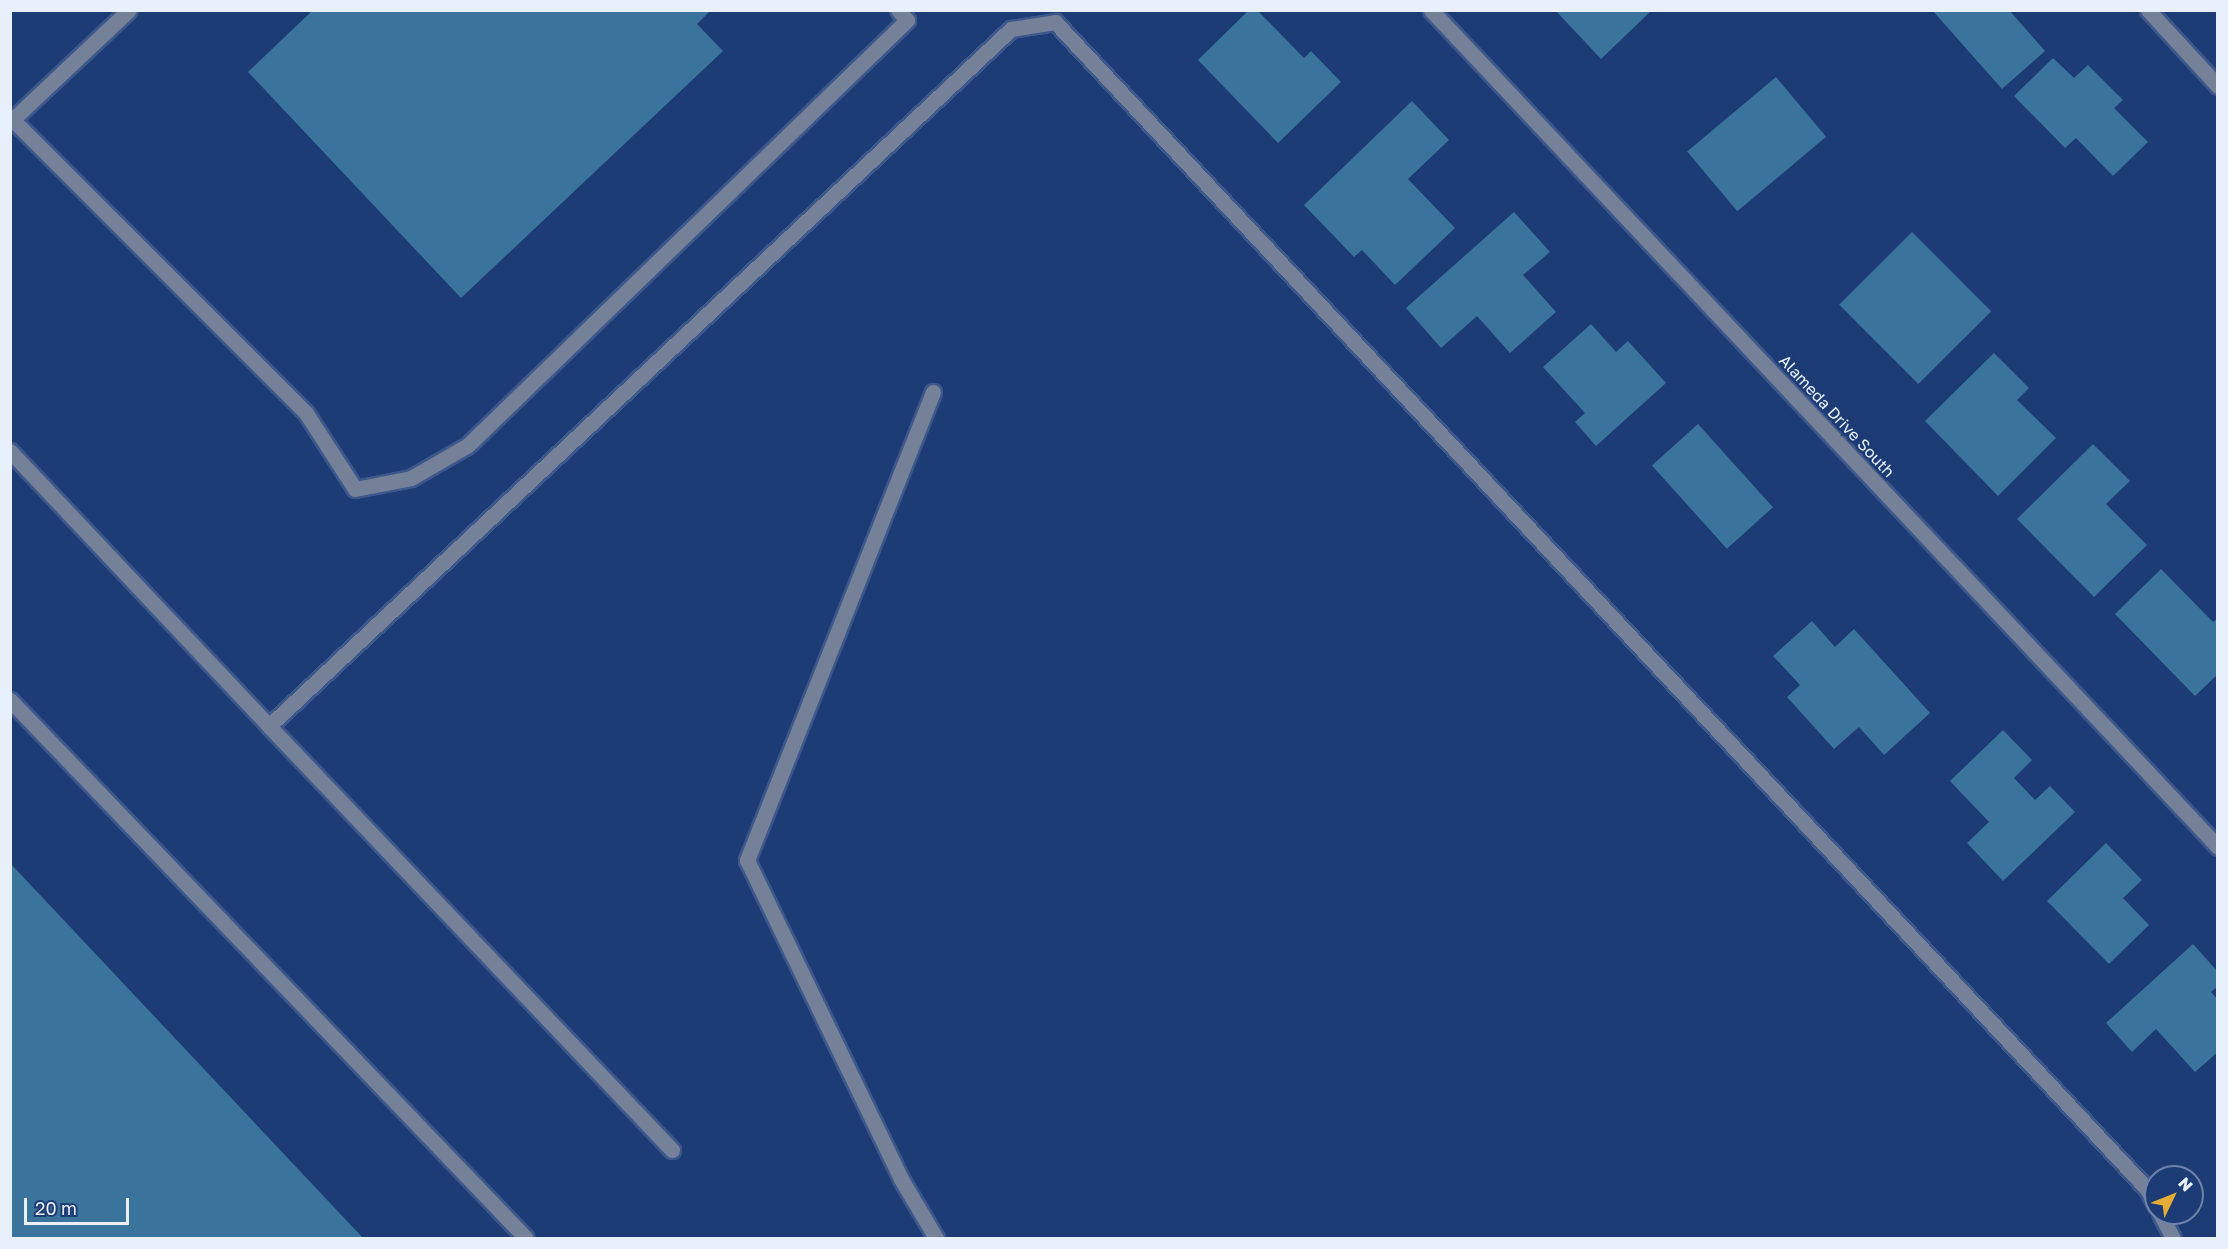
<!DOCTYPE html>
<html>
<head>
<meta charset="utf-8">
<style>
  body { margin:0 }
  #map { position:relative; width:2228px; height:1249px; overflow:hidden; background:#1d3b75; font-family:"Golos Text",sans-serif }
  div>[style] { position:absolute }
  .building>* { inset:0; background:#3a749c; transform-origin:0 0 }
  .roads { filter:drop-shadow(2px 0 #3d588b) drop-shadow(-2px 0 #3d588b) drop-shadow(0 2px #3d588b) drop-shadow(0 -2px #3d588b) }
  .minor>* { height:15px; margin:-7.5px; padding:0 7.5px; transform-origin:7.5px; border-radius:7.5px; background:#748199 }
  span { translate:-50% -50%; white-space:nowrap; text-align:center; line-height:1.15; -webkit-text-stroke:5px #1d3b75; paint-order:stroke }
  .street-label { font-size:16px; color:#e8f0fe }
  .frame { position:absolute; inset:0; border:12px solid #e8f0fe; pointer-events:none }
  .north { position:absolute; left:2144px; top:1165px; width:60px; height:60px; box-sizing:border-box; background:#1d3b75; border:2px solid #6e83ac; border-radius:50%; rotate:47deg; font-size:16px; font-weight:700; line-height:24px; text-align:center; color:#e8f0fe }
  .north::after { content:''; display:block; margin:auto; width:21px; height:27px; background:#e5ad35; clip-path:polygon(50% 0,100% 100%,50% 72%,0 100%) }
  .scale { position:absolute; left:24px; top:1198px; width:105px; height:27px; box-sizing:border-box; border:3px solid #e8f0fe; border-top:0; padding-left:8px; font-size:18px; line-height:21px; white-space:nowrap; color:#e8f0fe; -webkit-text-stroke:4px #1d3b75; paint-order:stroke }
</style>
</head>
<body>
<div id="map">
  <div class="building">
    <i style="clip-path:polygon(313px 10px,711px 10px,697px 24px,723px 51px,461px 298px,248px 72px)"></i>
    <i style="clip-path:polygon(1249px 10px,1257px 10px,1304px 58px,1311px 51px,1341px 82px,1278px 143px,1198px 60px)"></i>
    <i style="clip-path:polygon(1555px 10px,1652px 10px,1601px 59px)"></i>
    <i style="clip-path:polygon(1932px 10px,2009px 10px,2045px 51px,2002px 89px)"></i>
    <i style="clip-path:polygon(2053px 58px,2074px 78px,2088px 65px,2123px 100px,2114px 108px,2148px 142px,2113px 176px,2076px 138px,2065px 148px,2014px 96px)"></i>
    <i style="left:1776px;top:77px;width:78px;height:116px;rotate:50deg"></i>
    <i style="clip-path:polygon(1412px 101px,1449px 140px,1408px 179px,1455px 228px,1395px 285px,1362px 250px,1354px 257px,1304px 205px)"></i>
    <i style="clip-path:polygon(1514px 212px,1550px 252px,1523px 275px,1556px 312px,1510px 353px,1477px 316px,1441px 348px,1406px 308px)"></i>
    <i style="left:1912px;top:232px;width:112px;height:103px;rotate:45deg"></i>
    <i style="clip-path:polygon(1591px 324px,1616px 352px,1628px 341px,1666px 383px,1596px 446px,1575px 422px,1585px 413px,1543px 367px)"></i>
    <i style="clip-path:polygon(1994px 353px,2029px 388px,2017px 400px,2056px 438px,1998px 496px,1925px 421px)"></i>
    <i style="left:1698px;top:424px;width:112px;height:62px;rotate:48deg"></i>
    <i style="clip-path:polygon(2093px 444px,2130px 481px,2106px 504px,2147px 545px,2094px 597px,2017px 519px)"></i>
    <i style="clip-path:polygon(2161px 569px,2213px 622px,2218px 618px,2218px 674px,2195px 696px,2115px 614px)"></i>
    <i style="clip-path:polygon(1812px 621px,1835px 647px,1854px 629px,1930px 713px,1884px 755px,1859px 727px,1834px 749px,1787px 697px,1800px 685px,1773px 656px)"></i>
    <i style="clip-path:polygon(2003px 730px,2032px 760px,2014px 778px,2035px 800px,2050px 786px,2075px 812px,2003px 881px,1967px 843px,1989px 822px,1950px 781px)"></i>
    <i style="clip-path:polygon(2106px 843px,2142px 880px,2123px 898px,2149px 925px,2109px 964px,2047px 901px)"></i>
    <i style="clip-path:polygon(10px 863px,363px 1238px,10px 1238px)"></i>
    <i style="clip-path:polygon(2193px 944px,2218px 972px,2218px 986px,2211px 992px,2218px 1000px,2218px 1052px,2195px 1072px,2156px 1029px,2132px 1052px,2106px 1023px)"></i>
  </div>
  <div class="roads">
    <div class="minor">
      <i style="left:1431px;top:10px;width:1149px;rotate:46.76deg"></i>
      <i style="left:2148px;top:10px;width:103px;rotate:47.4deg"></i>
      <i style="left:13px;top:120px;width:414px;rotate:45deg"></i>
      <i style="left:306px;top:413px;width:90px;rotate:57.2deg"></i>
      <i style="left:355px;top:489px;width:57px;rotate:-11.1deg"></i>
      <i style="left:411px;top:478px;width:66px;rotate:-30.1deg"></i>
      <i style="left:468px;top:445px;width:611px;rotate:-44.07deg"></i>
      <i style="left:907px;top:20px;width:13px;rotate:-132deg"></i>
      <i style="left:10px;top:122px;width:163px;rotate:-43.3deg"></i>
      <i style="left:933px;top:392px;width:504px;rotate:111.67deg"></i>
      <i style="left:747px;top:860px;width:354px;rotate:64.2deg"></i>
      <i style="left:901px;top:1179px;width:69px;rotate:59.3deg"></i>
      <i style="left:10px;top:451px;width:378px;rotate:46.7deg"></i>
      <i style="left:10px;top:700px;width:745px;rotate:46.2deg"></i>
      <i style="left:672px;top:1150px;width:585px;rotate:-133.55deg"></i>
      <i style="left:269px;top:726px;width:1018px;rotate:-43.21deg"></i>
      <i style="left:1011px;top:29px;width:45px;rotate:-9deg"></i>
      <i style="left:1055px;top:22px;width:1598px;rotate:46.9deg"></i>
      <i style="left:2147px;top:1189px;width:19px;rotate:62deg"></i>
      <i style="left:2160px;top:1213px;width:28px;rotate:63deg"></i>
    </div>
  </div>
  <div class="street-label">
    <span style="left:1837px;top:416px;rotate:47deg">Alameda Drive South</span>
  </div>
  <div class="frame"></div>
  <div class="north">N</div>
  <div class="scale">20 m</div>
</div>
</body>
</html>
